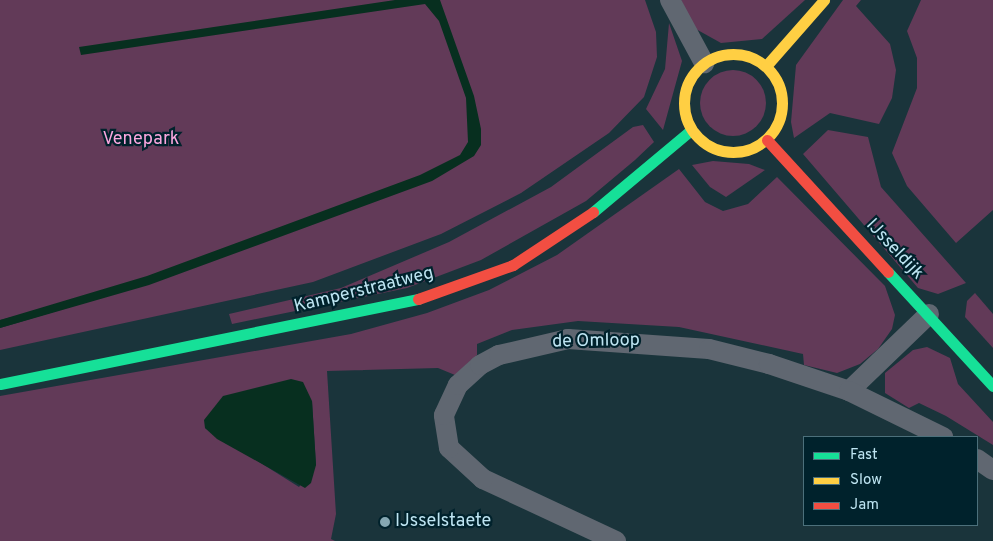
<!DOCTYPE html>
<html>
<head>
<meta charset="utf-8">
<style>
  body { margin:0 }
  #map { position:relative; width:993px; height:541px; overflow:hidden; background:#1a343b; font-family:Overpass,sans-serif }
  div>[style] { position:absolute }
  .green>* { inset:0; background:#623a58 }
  .round { border-radius:50% }
  .water>* { inset:0; background:#072f1f }
  .street>* { height:20px; margin:-10px; padding:0 10px; transform-origin:10px; border-radius:10px; background:#606771 }
  .fast>* { height:11px; margin:-5.5px; padding:0 5.5px; transform-origin:5.5px; border-radius:5.5px; background:#16e098 }
  .slow>* { height:11px; margin:-5.5px; padding:0 5.5px; transform-origin:5.5px; border-radius:5.5px; background:#ffcf43 }
  .slow>.ring { margin:-5.5px; padding:0; box-sizing:content-box; background:none; border:11px solid #ffcf43; border-radius:50% }
  .jam>* { height:11px; margin:-5.5px; padding:0 5.5px; transform-origin:5.5px; border-radius:5.5px; background:#f24e42 }
  .dots>* { width:14px; height:14px; translate:-50% -50%; box-sizing:border-box; border:2px solid #00222c; border-radius:50% }
  span { translate:-50% -50%; white-space:nowrap; text-align:center; line-height:1.15; -webkit-text-stroke:4.5px #00222c; paint-order:stroke }
  .park-label { font-size:18px; color:#fba7df }
  .street-label { font-size:18px; color:#bee5f2 }
  .poi-label { font-size:18px; color:#bee5f2 }
  .left { translate:0 -50%; text-align:left }
  .legend { position:absolute; left:803px; top:436px; width:175px; height:90px; box-sizing:border-box; background:#00222c; border:1px solid #4c707b; margin:0; padding:6px 9px; list-style:none; font-size:15px; color:#bee5f2 }
  .legend li { display:flex; align-items:center; gap:10px; height:25px }
  .legend b { width:25px; border:1px solid #4c707b }
</style>
</head>
<body>
<div id="map">
  <div class="green">
    <i style="clip-path:polygon(0 0,645px 0,656px 32px,657px 57px,644px 97px,609px 133px,521px 193px,441px 234px,313px 282px,0 350px,0 328px,157px 281px,0 320px)"></i>
    <i style="clip-path:polygon(681px 0,805px 0,762px 39px,721px 43px,694px 28px)"></i>
    <i style="clip-path:polygon(843px 0,861px 0,856px 6px,890px 44px,896px 70px,892px 98px,879px 124px,830px 113px,794px 138px,791px 122px,796px 65px)"></i>
    <i style="clip-path:polygon(921px 0,993px 0,993px 210px,956px 243px,907px 186px,892px 153px,917px 88px,917px 58px,907px 31px)"></i>
    <i style="clip-path:polygon(669px 23px,682px 61px,663px 130px,646px 109px,665px 69px)"></i>
    <i class="round" style="left:700px;top:70px;width:66px;height:66px"></i>
    <i style="clip-path:polygon(643px 125px,654px 142px,635px 160px,586px 201px,481px 260px,407px 288px,232px 324px,229px 314px,341px 288px,449px 242px,551px 187px,633px 127px)"></i>
    <i style="clip-path:polygon(828px 130px,868px 137px,881px 187px,966px 283px,938px 294px,918px 288px,803px 154px)"></i>
    <i style="clip-path:polygon(713px 161px,749px 164px,765px 170px,726px 197px,710px 187px,692px 165px)"></i>
    <i style="clip-path:polygon(evenodd,679px 169px,705px 202px,723px 211px,748px 204px,777px 177px,885px 286px,895px 315px,892px 329px,878px 349px,860px 364px,837px 373px,804px 365px,803px 354px,679px 327px,578px 321px,512px 330px,477px 344px,477px 355px,455px 375px,438px 368px,327px 371px,336px 514px,331px 539px,335px 541px,0 541px,0 396px,351px 334px,427px 313px,489px 290px,557px 255px,679px 169px,312px 401px,316px 465px,299px 487px,205px 428px,312px 401px)"></i>
    <i style="clip-path:polygon(975px 293px,993px 314px,993px 348px,965px 317px,967px 301px)"></i>
    <i style="clip-path:polygon(927px 347px,950px 358px,958px 384px,993px 422px,993px 445px,946px 416px,919px 403px,909px 408px,885px 393px,885px 373px,913px 350px)"></i>
  </div>
  <div class="water">
    <i style="clip-path:polygon(395px 0,440px 0,474px 96px,481px 129px,481px 145px,474px 156px,432px 181px,149px 285px,0 328px,0 320px,147px 276px,420px 175px,460px 155px,468px 142px,466px 98px,439px 21px,425px 4px,81px 55px,79px 47px)"></i>
    <i style="clip-path:polygon(291px 379px,303px 382px,312px 401px,316px 465px,311px 483px,305px 488px,217px 439px,205px 428px,204px 420px,223px 396px)"></i>
  </div>
  <div class="street">
    <i style="left:670px;top:0;width:72px;rotate:61.6deg"></i>
    <i style="left:849px;top:391px;width:111px;rotate:-43.9deg"></i>
    <i style="left:977px;top:459px;width:19px;rotate:35deg"></i>
    <i style="left:616px;top:541px;width:147px;rotate:-155deg"></i>
    <i style="left:483px;top:479px;width:46px;rotate:-137.6deg"></i>
    <i style="left:449px;top:448px;width:33px;rotate:-99deg"></i>
    <i style="left:444px;top:415px;width:33px;rotate:-65deg"></i>
    <i style="left:458px;top:385px;width:30px;rotate:-42deg"></i>
    <i style="left:480px;top:365px;width:21px;rotate:-28deg"></i>
    <i style="left:499px;top:355px;width:71px;rotate:-13.1deg"></i>
    <i style="left:568px;top:339px;width:141px;rotate:4.1deg"></i>
    <i style="left:709px;top:349px;width:62px;rotate:14deg"></i>
    <i style="left:769px;top:364px;width:84px;rotate:18.6deg"></i>
    <i style="left:849px;top:391px;width:105px;rotate:26.1deg"></i>
  </div>
  <div class="fast">
    <i style="left:593px;top:212px;width:128px;rotate:-39.9deg"></i>
    <i style="left:888px;top:272px;width:155px;rotate:47.4deg"></i>
    <i style="left:0;top:384px;width:427px;rotate:-11.5deg"></i>
  </div>
  <div class="slow">
    <i class="ring" style="left:684px;top:54px;width:87px;height:87px"></i>
    <i style="left:766px;top:66px;width:88px;rotate:-48.7deg"></i>
  </div>
  <div class="jam">
    <i style="left:767px;top:140px;width:179px;rotate:47.5deg"></i>
    <i style="left:418px;top:299px;width:101px;rotate:-19.7deg"></i>
    <i style="left:513px;top:265px;width:96px;rotate:-33.5deg"></i>
  </div>
  <div class="dots">
    <i style="left:385px;top:522px;background:#85a7b2"></i>
  </div>
  <div class="park-label">
    <span style="left:141px;top:140px">Venepark</span>
  </div>
  <div class="street-label">
    <span style="left:894px;top:250px;rotate:47deg">IJsseldijk</span>
    <span style="left:364px;top:291px;rotate:-14deg">Kamperstraatweg</span>
    <span style="left:596px;top:342px;rotate:-1deg">de Omloop</span>
  </div>
  <div class="poi-label">
    <span class="left" style="left:395px;top:522px">IJsselstaete</span>
  </div>
  <ul class="legend">
  <li><b style="height:6px;background:#16e098"></b>Fast</li>
  <li><b style="height:6px;background:#ffcf43"></b>Slow</li>
  <li><b style="height:6px;background:#f24e42"></b>Jam</li>
  </ul>
</div>
</body>
</html>
